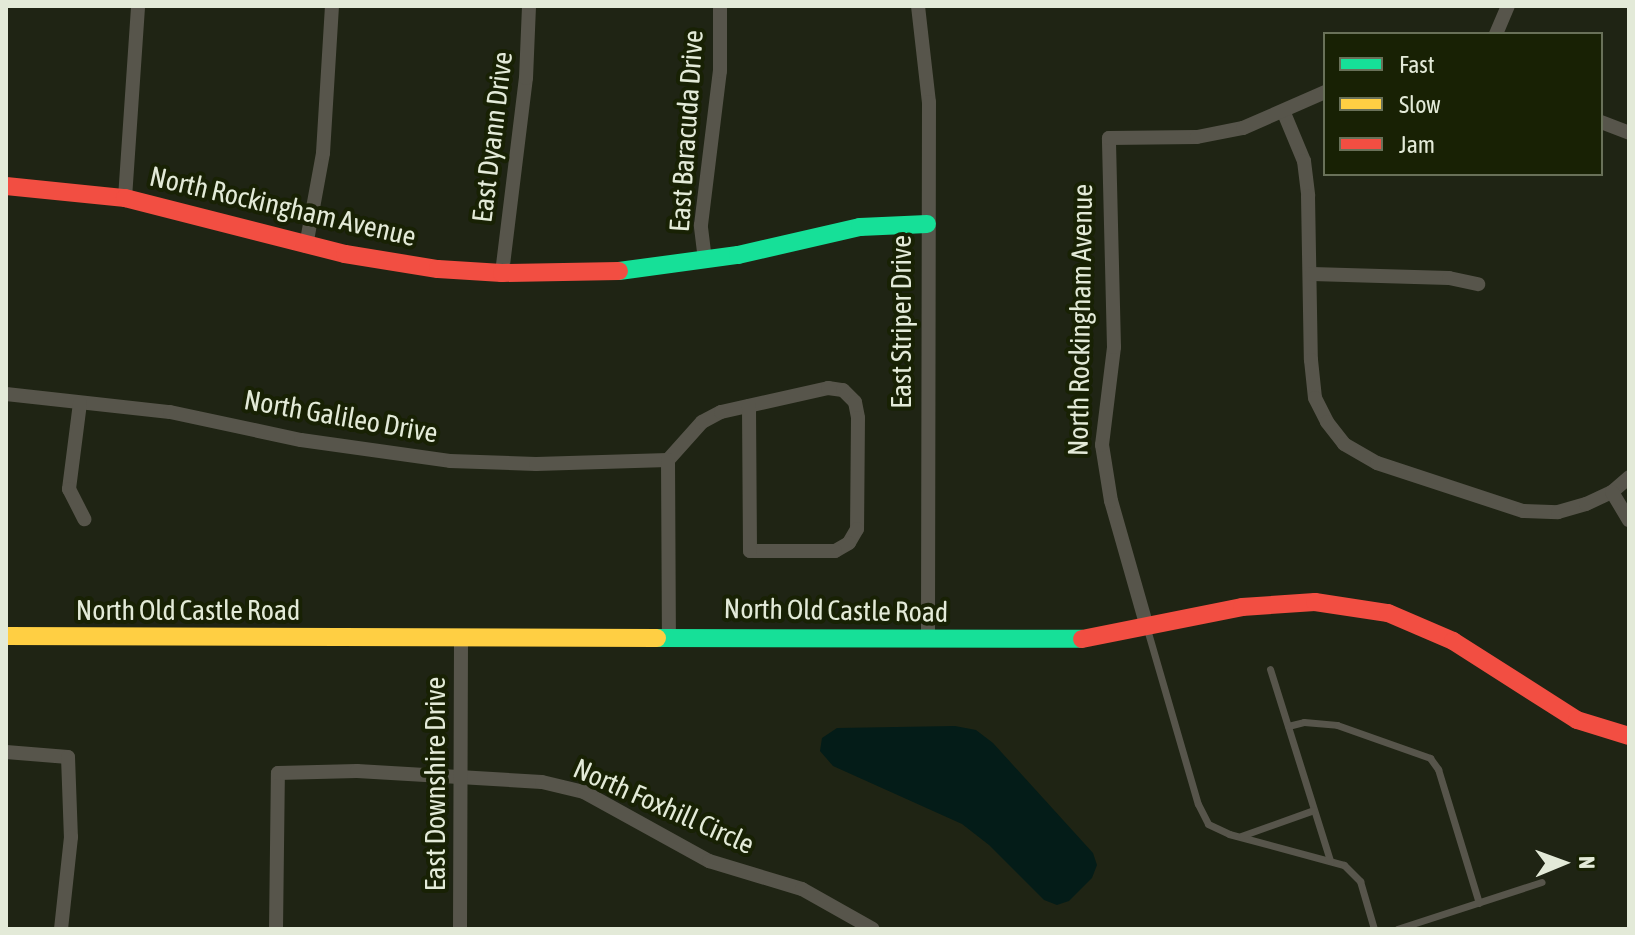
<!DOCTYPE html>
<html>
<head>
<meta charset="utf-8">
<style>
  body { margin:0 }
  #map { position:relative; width:1635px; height:935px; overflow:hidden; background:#1f2414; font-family:"Asap Condensed",sans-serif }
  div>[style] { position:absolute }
  .water>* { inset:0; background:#041c18 }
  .lane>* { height:7px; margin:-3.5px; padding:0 3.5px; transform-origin:3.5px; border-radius:3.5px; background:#57554b }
  .street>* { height:14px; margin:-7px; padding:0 7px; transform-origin:7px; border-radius:7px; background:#57554b }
  .fast>* { height:18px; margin:-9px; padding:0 9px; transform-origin:9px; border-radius:9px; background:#16e098 }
  .slow>* { height:18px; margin:-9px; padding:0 9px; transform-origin:9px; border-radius:9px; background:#ffcf43 }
  .jam>* { height:18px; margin:-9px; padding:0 9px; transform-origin:9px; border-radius:9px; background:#f24e42 }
  span { translate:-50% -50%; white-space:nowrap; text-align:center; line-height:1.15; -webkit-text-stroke:8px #182104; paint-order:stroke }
  .street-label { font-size:28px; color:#e3ead8 }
  .frame { position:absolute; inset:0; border:8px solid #e3ead8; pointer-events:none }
  .legend { position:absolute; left:1323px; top:32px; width:280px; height:144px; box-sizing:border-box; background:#182104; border:2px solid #697159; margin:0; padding:10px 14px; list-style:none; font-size:24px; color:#e3ead8 }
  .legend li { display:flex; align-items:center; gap:16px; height:40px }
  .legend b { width:40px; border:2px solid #697159 }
  .north { position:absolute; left:1523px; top:823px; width:80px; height:80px; -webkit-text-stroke:6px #182104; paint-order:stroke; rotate:89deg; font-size:22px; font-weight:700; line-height:32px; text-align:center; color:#e3ead8 }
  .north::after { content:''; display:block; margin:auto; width:28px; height:36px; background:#e3ead8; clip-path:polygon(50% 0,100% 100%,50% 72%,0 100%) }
</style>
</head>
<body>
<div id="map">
  <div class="water">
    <i style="clip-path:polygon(955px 726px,976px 730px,993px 743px,1093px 853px,1097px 865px,1092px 878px,1069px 901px,1057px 905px,1044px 900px,989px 845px,962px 824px,833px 766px,820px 751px,822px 738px,837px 728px)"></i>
  </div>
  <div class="lane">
    <i style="left:1147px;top:629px;width:182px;rotate:73.8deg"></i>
    <i style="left:1198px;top:804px;width:22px;rotate:63deg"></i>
    <i style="left:1208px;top:824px;width:23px;rotate:25deg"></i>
    <i style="left:1229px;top:834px;width:119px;rotate:15.1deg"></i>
    <i style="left:1344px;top:865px;width:23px;rotate:45deg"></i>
    <i style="left:1360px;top:881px;width:50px;rotate:73.7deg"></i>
    <i style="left:1270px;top:669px;width:201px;rotate:72.6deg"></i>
    <i style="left:1288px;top:726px;width:16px;rotate:-14deg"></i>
    <i style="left:1304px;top:722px;width:33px;rotate:5deg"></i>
    <i style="left:1337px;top:725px;width:99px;rotate:19.5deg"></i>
    <i style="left:1430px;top:758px;width:14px;rotate:54deg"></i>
    <i style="left:1438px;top:769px;width:140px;rotate:73deg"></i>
    <i style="left:1241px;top:836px;width:77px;rotate:-19.6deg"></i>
    <i style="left:1397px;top:929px;width:152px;rotate:-18deg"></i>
  </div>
  <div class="street">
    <i style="left:918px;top:6px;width:97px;rotate:83.5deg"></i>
    <i style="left:929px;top:102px;width:537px;rotate:90.11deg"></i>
    <i style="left:1496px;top:34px;width:30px;rotate:-67deg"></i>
    <i style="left:1284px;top:113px;width:52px;rotate:67.4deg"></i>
    <i style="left:1304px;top:161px;width:35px;rotate:83deg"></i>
    <i style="left:1308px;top:196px;width:164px;rotate:89deg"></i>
    <i style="left:1311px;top:360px;width:38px;rotate:84deg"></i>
    <i style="left:1315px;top:398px;width:27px;rotate:63deg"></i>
    <i style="left:1327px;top:422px;width:28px;rotate:52deg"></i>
    <i style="left:1344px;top:444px;width:38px;rotate:30deg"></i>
    <i style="left:1377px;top:463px;width:154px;rotate:18.2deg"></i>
    <i style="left:1523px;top:511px;width:35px;rotate:2deg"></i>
    <i style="left:1558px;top:512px;width:29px;rotate:-16deg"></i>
    <i style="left:1586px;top:504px;width:29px;rotate:-25deg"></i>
    <i style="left:1612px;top:492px;width:23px;rotate:-41deg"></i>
    <i style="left:1601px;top:122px;width:30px;rotate:21deg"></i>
    <i style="left:125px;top:198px;width:192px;rotate:-86.1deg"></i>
    <i style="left:306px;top:246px;width:95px;rotate:-79.6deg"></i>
    <i style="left:323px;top:153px;width:147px;rotate:-86.5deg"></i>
    <i style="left:705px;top:260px;width:35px;rotate:-97deg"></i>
    <i style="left:701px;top:225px;width:155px;rotate:-83deg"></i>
    <i style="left:720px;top:71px;width:65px;rotate:-90deg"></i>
    <i style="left:502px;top:273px;width:196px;rotate:-83deg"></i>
    <i style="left:526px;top:78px;width:72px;rotate:-87.6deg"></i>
    <i style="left:1312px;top:274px;width:137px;rotate:1.7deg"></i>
    <i style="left:1449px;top:278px;width:30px;rotate:12deg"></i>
    <i style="left:6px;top:394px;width:165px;rotate:6.3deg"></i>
    <i style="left:170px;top:412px;width:134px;rotate:12.1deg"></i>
    <i style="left:301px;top:440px;width:150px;rotate:8deg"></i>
    <i style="left:450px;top:461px;width:86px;rotate:2deg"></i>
    <i style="left:536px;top:464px;width:132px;rotate:-1.7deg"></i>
    <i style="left:80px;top:403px;width:87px;rotate:97.3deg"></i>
    <i style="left:69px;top:489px;width:34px;rotate:63deg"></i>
    <i style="left:668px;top:460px;width:51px;rotate:-48.2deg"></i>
    <i style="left:702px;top:422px;width:21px;rotate:-28deg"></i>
    <i style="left:721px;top:412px;width:110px;rotate:-12.6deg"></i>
    <i style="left:828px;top:388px;width:15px;rotate:8deg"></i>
    <i style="left:843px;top:390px;width:17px;rotate:45deg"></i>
    <i style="left:855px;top:402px;width:16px;rotate:79deg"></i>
    <i style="left:858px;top:418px;width:111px;rotate:90.5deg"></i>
    <i style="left:857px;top:529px;width:16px;rotate:120deg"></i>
    <i style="left:849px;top:543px;width:16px;rotate:150deg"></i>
    <i style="left:835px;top:551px;width:85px;rotate:180deg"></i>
    <i style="left:750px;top:551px;width:145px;rotate:-90.4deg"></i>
    <i style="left:668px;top:460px;width:177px;rotate:89.7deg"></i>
    <i style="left:1612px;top:492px;width:33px;rotate:59deg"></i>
    <i style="left:1147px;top:627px;width:131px;rotate:-105.9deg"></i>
    <i style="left:1111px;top:501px;width:57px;rotate:-99.1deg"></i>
    <i style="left:1102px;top:445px;width:99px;rotate:-83deg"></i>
    <i style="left:1114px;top:347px;width:209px;rotate:-91.4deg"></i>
    <i style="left:1109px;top:138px;width:88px;rotate:-0.7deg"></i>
    <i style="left:1197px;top:137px;width:47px;rotate:-11.1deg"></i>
    <i style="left:1243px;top:128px;width:90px;rotate:-23.7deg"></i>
    <i style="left:6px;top:752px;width:62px;rotate:4.6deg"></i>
    <i style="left:68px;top:757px;width:80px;rotate:87.9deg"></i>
    <i style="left:71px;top:837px;width:93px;rotate:96.2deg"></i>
    <i style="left:276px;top:929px;width:156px;rotate:-89.3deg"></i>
    <i style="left:278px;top:773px;width:79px;rotate:-1.5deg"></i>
    <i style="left:357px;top:771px;width:185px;rotate:3.4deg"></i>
    <i style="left:542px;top:782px;width:43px;rotate:13.4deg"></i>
    <i style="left:584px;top:792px;width:143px;rotate:28.9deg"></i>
    <i style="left:709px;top:861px;width:97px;rotate:16.8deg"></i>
    <i style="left:802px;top:889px;width:81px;rotate:29.4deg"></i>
    <i style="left:460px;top:929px;width:289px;rotate:-89.8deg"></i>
  </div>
  <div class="fast">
    <i style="left:619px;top:271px;width:120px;rotate:-7.7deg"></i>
    <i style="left:738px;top:255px;width:125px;rotate:-12.9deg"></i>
    <i style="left:860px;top:227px;width:67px;rotate:-2.6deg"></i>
    <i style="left:657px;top:638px;width:425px;rotate:0.1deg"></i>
  </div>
  <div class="slow">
    <i style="left:6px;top:636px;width:651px;rotate:0.18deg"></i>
  </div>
  <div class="jam">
    <i style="left:6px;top:186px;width:120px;rotate:5.8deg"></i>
    <i style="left:125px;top:198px;width:227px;rotate:14.3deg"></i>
    <i style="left:345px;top:254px;width:94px;rotate:9.2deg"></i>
    <i style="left:438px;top:269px;width:64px;rotate:3.6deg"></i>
    <i style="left:502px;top:273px;width:117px;rotate:-1deg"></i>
    <i style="left:1082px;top:639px;width:163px;rotate:-11.3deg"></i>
    <i style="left:1242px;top:607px;width:73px;rotate:-3.9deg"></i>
    <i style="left:1315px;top:602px;width:74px;rotate:8.6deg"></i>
    <i style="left:1388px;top:613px;width:71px;rotate:23.3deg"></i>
    <i style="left:1453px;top:641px;width:147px;rotate:32.5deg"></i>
    <i style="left:1577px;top:720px;width:54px;rotate:17.1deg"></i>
  </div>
  <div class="street-label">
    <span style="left:686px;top:131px;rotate:-86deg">East Baracuda Drive</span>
    <span style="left:492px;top:137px;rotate:-83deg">East Dyann Drive</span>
    <span style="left:283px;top:206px;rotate:13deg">North Rockingham Avenue</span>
    <span style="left:1080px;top:320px;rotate:-89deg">North Rockingham Avenue</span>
    <span style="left:901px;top:322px;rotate:-90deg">East Striper Drive</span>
    <span style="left:341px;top:416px;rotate:10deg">North Galileo Drive</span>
    <span style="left:188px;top:610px">North Old Castle Road</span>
    <span style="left:836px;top:610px;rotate:1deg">North Old Castle Road</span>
    <span style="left:435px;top:784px;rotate:-90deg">East Downshire Drive</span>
    <span style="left:664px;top:806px;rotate:24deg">North Foxhill Circle</span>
  </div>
  <div class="frame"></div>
  <ul class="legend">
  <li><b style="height:10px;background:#16e098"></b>Fast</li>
  <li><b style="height:10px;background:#ffcf43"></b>Slow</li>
  <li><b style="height:10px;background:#f24e42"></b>Jam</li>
  </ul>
  <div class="north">N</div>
</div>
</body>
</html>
